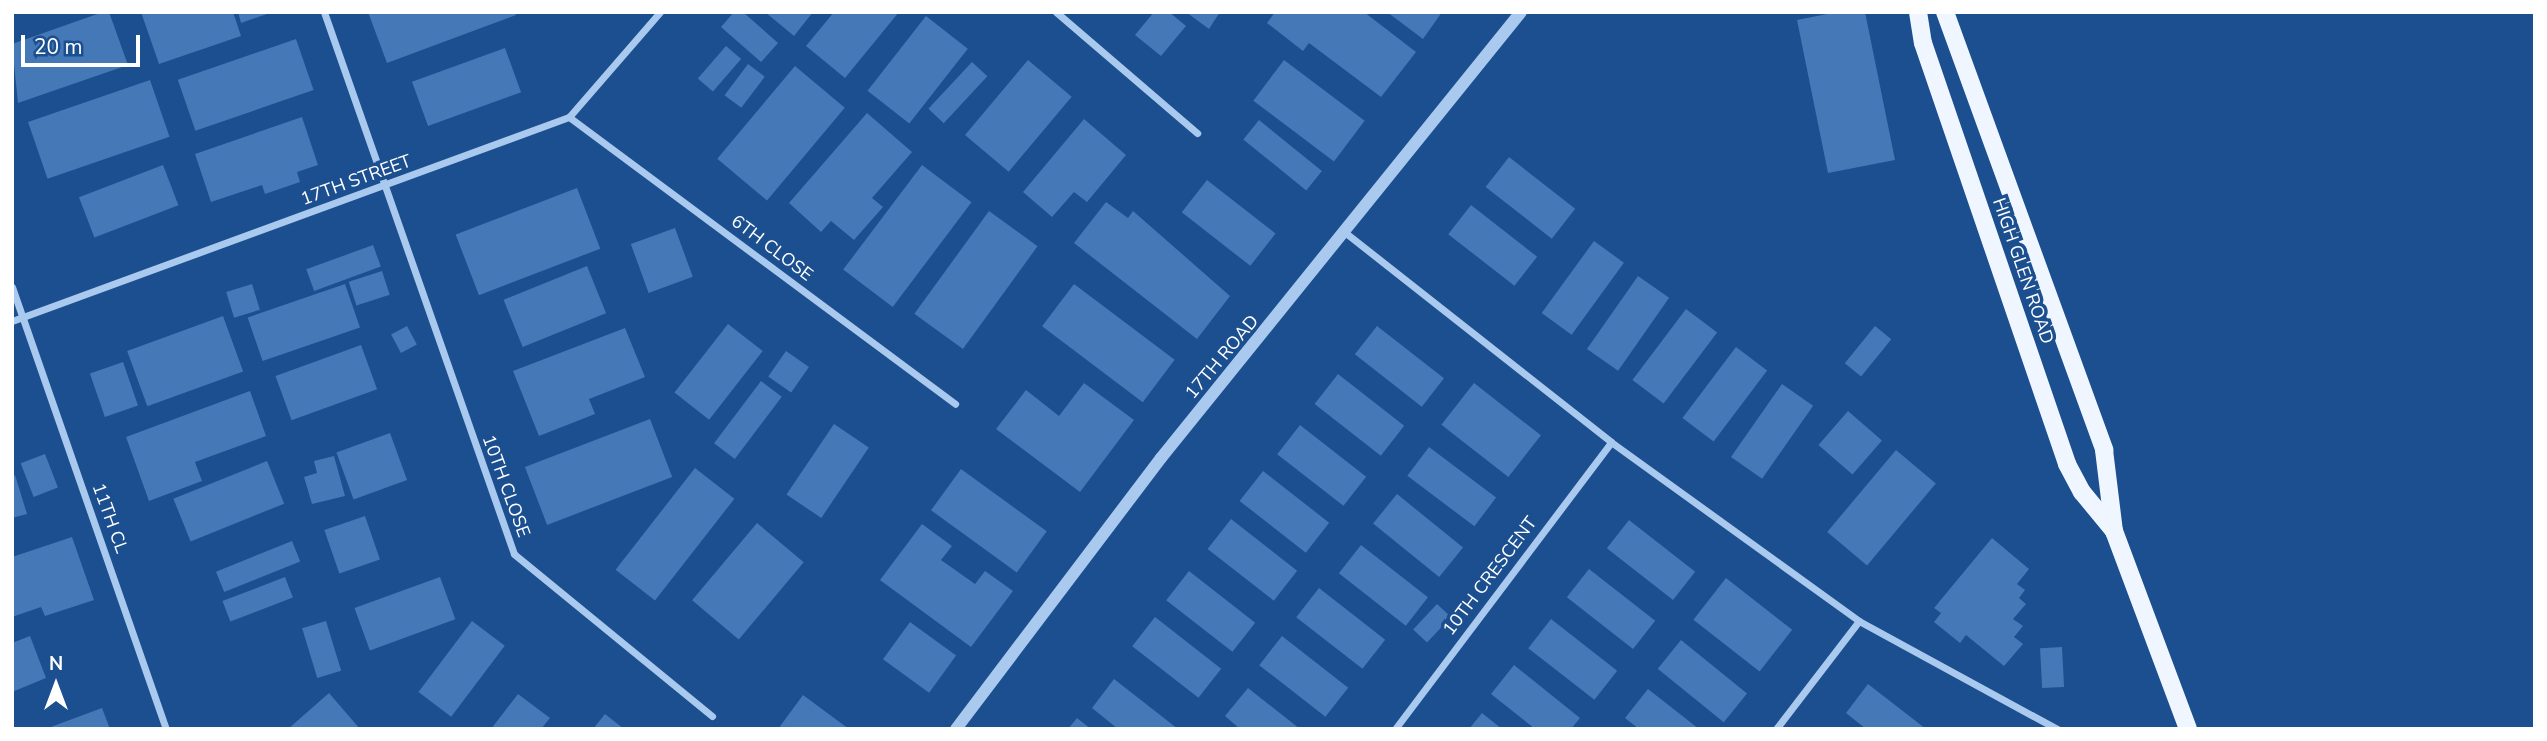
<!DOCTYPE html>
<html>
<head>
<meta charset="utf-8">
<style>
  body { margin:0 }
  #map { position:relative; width:2547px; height:741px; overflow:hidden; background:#1b4f8f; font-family:"Nunito Sans",sans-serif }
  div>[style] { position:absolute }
  .building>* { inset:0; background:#4478b7; transform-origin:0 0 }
  .minor>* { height:7px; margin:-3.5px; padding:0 3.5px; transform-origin:3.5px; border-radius:3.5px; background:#a9c9ee }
  .tertiary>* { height:12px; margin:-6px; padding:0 6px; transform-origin:6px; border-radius:6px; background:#a9c9ee }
  .primary>* { height:18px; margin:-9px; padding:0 9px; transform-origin:9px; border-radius:9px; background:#f0f6ff }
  span { translate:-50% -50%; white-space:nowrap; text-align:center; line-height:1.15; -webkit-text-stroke:7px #1b4f8f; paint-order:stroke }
  .street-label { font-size:18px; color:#fff }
  .frame { position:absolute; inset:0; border:14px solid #fff; pointer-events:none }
  .north { position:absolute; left:21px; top:650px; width:70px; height:70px; -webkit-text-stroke:5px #1b4f8f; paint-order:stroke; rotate:0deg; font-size:19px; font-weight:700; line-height:28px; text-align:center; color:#fff }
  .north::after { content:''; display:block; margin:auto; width:24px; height:32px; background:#fff; clip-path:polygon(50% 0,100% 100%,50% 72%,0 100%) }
  .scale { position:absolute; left:21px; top:35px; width:119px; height:32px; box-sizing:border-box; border:4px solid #fff; border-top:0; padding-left:9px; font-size:21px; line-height:24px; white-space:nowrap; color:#fff; -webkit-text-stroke:5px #1b4f8f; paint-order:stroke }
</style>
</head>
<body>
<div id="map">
  <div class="building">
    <i style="clip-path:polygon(103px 12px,109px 12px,128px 65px,18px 103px,12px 44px)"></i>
    <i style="clip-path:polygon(141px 12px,233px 12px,241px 36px,159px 64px)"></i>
    <i style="clip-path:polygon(238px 12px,270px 12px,270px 13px,241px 23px)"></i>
    <i style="clip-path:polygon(368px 12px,515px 12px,516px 15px,387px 63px)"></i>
    <i style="clip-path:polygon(734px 12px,743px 12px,778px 43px,761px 62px,721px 27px)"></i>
    <i style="clip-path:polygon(765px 12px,813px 12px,794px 36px)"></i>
    <i style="clip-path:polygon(834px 12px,899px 12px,845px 78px,806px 46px)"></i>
    <i style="clip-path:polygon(1154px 12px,1169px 12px,1186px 26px,1161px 56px,1135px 35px)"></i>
    <i style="clip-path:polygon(1186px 12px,1220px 12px,1209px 29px)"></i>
    <i style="clip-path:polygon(1275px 12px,1364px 12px,1416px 52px,1381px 97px,1309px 43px,1303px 51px,1267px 23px)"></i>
    <i style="clip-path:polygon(1387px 12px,1442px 12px,1423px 39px)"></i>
    <i style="clip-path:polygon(1837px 12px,1865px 12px,1895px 160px,1828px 173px,1797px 20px)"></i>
    <i style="left:926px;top:16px;width:53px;height:95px;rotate:38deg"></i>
    <i style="left:296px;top:39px;width:54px;height:125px;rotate:71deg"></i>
    <i style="left:726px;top:46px;width:20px;height:43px;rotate:41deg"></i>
    <i style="left:505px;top:48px;width:47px;height:99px;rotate:70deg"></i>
    <i style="left:1028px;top:60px;width:57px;height:98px;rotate:40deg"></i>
    <i style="left:1284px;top:60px;width:101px;height:51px;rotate:37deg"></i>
    <i style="left:972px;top:62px;width:21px;height:64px;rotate:43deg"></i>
    <i style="left:748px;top:64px;width:21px;height:39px;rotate:37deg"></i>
    <i style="left:795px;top:66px;width:65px;height:121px;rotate:40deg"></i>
    <i style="left:150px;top:80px;width:60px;height:129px;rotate:71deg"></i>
    <i style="clip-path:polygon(867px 113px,912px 152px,872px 198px,883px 207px,854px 240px,831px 221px,821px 232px,789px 203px)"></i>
    <i style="clip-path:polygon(302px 117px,318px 165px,297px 172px,300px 182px,265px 194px,262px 185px,211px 202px,195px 154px)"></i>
    <i style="clip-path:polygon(1084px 119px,1126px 155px,1087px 202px,1074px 192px,1052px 217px,1023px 192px)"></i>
    <i style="left:1259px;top:120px;width:81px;height:25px;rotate:39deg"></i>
    <i style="left:1509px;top:157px;width:84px;height:38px;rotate:38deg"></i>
    <i style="left:163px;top:165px;width:43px;height:90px;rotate:69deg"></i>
    <i style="left:922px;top:165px;width:62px;height:131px;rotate:37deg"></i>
    <i style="left:1207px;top:180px;width:87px;height:41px;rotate:38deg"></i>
    <i style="left:577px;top:188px;width:65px;height:130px;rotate:69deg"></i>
    <i style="clip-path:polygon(1106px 202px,1128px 218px,1133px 211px,1230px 296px,1197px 339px,1074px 243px)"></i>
    <i style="left:1471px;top:205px;width:84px;height:37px;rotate:38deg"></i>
    <i style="left:989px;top:211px;width:60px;height:127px;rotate:36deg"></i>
    <i style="left:675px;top:228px;width:52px;height:47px;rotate:70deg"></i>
    <i style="left:1594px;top:241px;width:37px;height:89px;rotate:36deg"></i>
    <i style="left:373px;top:245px;width:23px;height:71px;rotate:70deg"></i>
    <i style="left:587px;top:266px;width:51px;height:90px;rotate:68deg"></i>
    <i style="left:382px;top:271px;width:25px;height:35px;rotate:72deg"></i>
    <i style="left:1638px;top:276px;width:38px;height:89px;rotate:35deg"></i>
    <i style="left:252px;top:284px;width:27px;height:27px;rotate:73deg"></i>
    <i style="left:345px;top:284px;width:46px;height:103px;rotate:71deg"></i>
    <i style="left:1074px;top:284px;width:126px;height:53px;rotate:37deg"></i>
    <i style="left:1686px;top:309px;width:39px;height:89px;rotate:37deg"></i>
    <i style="left:223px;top:316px;width:59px;height:102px;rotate:70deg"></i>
    <i style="left:728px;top:324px;width:44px;height:87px;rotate:38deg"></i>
    <i style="left:407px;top:326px;width:21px;height:18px;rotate:62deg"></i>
    <i style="left:1377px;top:326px;width:85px;height:36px;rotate:38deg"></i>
    <i style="left:1875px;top:326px;width:21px;height:48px;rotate:39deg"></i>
    <i style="clip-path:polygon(625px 328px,645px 377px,589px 399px,595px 414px,539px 436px,513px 371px)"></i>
    <i style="left:361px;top:345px;width:47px;height:91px;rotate:70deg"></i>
    <i style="left:1736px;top:347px;width:39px;height:89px;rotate:37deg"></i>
    <i style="left:786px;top:351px;width:28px;height:31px;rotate:35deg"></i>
    <i style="left:123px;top:362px;width:46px;height:35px;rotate:71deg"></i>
    <i style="left:1338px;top:374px;width:84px;height:38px;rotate:38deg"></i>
    <i style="left:761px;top:381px;width:26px;height:78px;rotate:37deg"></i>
    <i style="clip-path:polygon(1084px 383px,1134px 420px,1080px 492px,996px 429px,1026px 390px,1059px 416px)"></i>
    <i style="left:1474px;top:383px;width:85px;height:53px;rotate:38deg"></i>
    <i style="left:1782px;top:384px;width:38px;height:89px;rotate:35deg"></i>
    <i style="clip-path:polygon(250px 391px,266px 436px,195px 462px,202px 481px,149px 501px,126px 437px)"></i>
    <i style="left:1848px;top:411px;width:45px;height:45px;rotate:41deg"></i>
    <i style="left:650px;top:419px;width:62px;height:134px;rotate:69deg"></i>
    <i style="left:834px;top:424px;width:42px;height:85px;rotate:34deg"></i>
    <i style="left:1300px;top:425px;width:84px;height:37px;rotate:38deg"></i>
    <i style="left:390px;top:433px;width:50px;height:57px;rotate:70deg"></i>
    <i style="left:1429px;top:447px;width:84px;height:36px;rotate:37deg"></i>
    <i style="left:1896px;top:450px;width:52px;height:107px;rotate:40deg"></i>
    <i style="left:45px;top:454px;width:36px;height:26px;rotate:69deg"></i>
    <i style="clip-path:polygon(334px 456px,345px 496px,312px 504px,304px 477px,317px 473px,314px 461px)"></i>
    <i style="left:267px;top:461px;width:46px;height:101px;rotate:68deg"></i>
    <i style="left:695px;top:468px;width:50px;height:129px;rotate:38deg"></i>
    <i style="left:961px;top:469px;width:106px;height:51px;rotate:36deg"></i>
    <i style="left:1263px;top:471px;width:84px;height:38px;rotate:38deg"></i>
    <i style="clip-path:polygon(15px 475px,27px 514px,12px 518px,12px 476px)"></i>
    <i style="left:1397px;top:494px;width:85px;height:38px;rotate:39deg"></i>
    <i style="left:365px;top:516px;width:46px;height:43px;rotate:71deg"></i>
    <i style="left:1231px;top:519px;width:84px;height:38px;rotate:38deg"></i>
    <i style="left:1629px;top:520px;width:84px;height:36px;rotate:38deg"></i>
    <i style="left:757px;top:523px;width:61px;height:101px;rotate:40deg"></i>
    <i style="clip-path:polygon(922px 524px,952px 546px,941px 560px,975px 584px,985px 571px,1013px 591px,971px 647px,880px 580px)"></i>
    <i style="clip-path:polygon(72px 537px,94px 600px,45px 616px,41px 607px,12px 617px,12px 557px)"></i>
    <i style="clip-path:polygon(1992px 538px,2029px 569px,2017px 584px,2025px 590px,2019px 598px,2026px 604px,2013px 619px,2023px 626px,2014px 637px,2023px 644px,2004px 666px,1966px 635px,1960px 643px,1934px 622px,1941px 613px,1934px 608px)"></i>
    <i style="left:292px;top:541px;width:22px;height:82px;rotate:68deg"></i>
    <i style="left:1361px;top:545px;width:85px;height:36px;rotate:38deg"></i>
    <i style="left:1589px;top:569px;width:84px;height:36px;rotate:38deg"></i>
    <i style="left:1189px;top:571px;width:84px;height:37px;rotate:38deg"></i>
    <i style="left:285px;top:577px;width:22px;height:67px;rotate:69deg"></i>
    <i style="left:440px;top:577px;width:45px;height:91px;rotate:70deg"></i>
    <i style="left:1726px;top:578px;width:84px;height:53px;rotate:38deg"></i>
    <i style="left:1319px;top:588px;width:84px;height:37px;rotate:38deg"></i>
    <i style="left:1437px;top:604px;width:19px;height:35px;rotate:43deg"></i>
    <i style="left:1155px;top:617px;width:84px;height:37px;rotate:38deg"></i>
    <i style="left:1551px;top:619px;width:84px;height:37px;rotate:38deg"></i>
    <i style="left:326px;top:621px;width:52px;height:25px;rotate:73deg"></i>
    <i style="left:472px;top:621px;width:41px;height:89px;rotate:37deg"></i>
    <i style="left:910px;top:622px;width:57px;height:46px;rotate:36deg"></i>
    <i style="clip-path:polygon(30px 636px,46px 678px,12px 692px,12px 643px)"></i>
    <i style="left:1282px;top:636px;width:84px;height:37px;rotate:38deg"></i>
    <i style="left:1681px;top:640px;width:85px;height:37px;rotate:39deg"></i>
    <i style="left:2062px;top:647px;width:40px;height:22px;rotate:87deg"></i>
    <i style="clip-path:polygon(1514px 665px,1580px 718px,1571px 729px,1535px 729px,1491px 694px)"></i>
    <i style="clip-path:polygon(1114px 679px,1178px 729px,1118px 729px,1092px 708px)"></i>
    <i style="clip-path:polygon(1868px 684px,1926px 729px,1866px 729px,1846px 713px)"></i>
    <i style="clip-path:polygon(1248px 688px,1300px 729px,1240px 729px,1225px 716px)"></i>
    <i style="clip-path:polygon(1648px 689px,1699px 729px,1639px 729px,1625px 718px)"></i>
    <i style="clip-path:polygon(329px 693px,360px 729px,288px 729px)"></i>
    <i style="clip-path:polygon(518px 694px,550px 718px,541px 729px,491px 729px)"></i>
    <i style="clip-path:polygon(803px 695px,849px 729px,778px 729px)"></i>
    <i style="clip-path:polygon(102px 708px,110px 729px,48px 729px,48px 728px)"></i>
    <i style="clip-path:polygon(1482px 713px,1502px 729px,1469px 729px)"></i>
    <i style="clip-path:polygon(605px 714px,624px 729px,593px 729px)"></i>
    <i style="clip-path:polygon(1077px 718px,1091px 729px,1068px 729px)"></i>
  </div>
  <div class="minor">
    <i style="left:324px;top:12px;width:574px;rotate:70.68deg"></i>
    <i style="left:514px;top:554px;width:256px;rotate:39.3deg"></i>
    <i style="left:1056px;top:12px;width:186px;rotate:40.6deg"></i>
    <i style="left:569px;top:117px;width:481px;rotate:36.6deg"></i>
    <i style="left:1347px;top:234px;width:336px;rotate:38.2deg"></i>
    <i style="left:1611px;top:442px;width:306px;rotate:35.8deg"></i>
    <i style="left:1859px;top:621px;width:226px;rotate:28.6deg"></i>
    <i style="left:12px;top:287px;width:468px;rotate:70.8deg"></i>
    <i style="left:12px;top:321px;width:593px;rotate:-20.12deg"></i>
    <i style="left:569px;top:117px;width:139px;rotate:-49.1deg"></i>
    <i style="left:1395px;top:729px;width:359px;rotate:-53deg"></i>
    <i style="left:1776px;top:729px;width:136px;rotate:-52.5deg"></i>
  </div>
  <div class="tertiary">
    <i style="left:956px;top:729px;width:340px;rotate:-52.9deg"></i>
    <i style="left:1161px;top:458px;width:573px;rotate:-51.09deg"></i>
  </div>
  <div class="primary">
    <i style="left:1918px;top:12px;width:31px;rotate:81deg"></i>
    <i style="left:1923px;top:43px;width:445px;rotate:71.1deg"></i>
    <i style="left:2067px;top:464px;width:32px;rotate:62deg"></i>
    <i style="left:2082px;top:492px;width:50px;rotate:50.6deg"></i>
    <i style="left:1945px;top:12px;width:466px;rotate:70deg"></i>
    <i style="left:2104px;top:450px;width:82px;rotate:83deg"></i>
    <i style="left:2114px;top:531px;width:211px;rotate:69.5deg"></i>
  </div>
  <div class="street-label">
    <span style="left:356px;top:180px;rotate:-20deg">17TH STREET</span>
    <span style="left:772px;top:248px;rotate:37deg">6TH CLOSE</span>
    <span style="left:2023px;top:271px;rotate:71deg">HIGH GLEN ROAD</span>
    <span style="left:1222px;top:357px;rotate:-50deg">17TH ROAD</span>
    <span style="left:506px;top:486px;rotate:70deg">10TH CLOSE</span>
    <span style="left:110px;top:518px;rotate:70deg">11TH CL</span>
    <span style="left:1490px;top:576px;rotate:-53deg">10TH CRESCENT</span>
  </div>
  <div class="frame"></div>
  <div class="north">N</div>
  <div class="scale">20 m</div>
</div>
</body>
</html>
